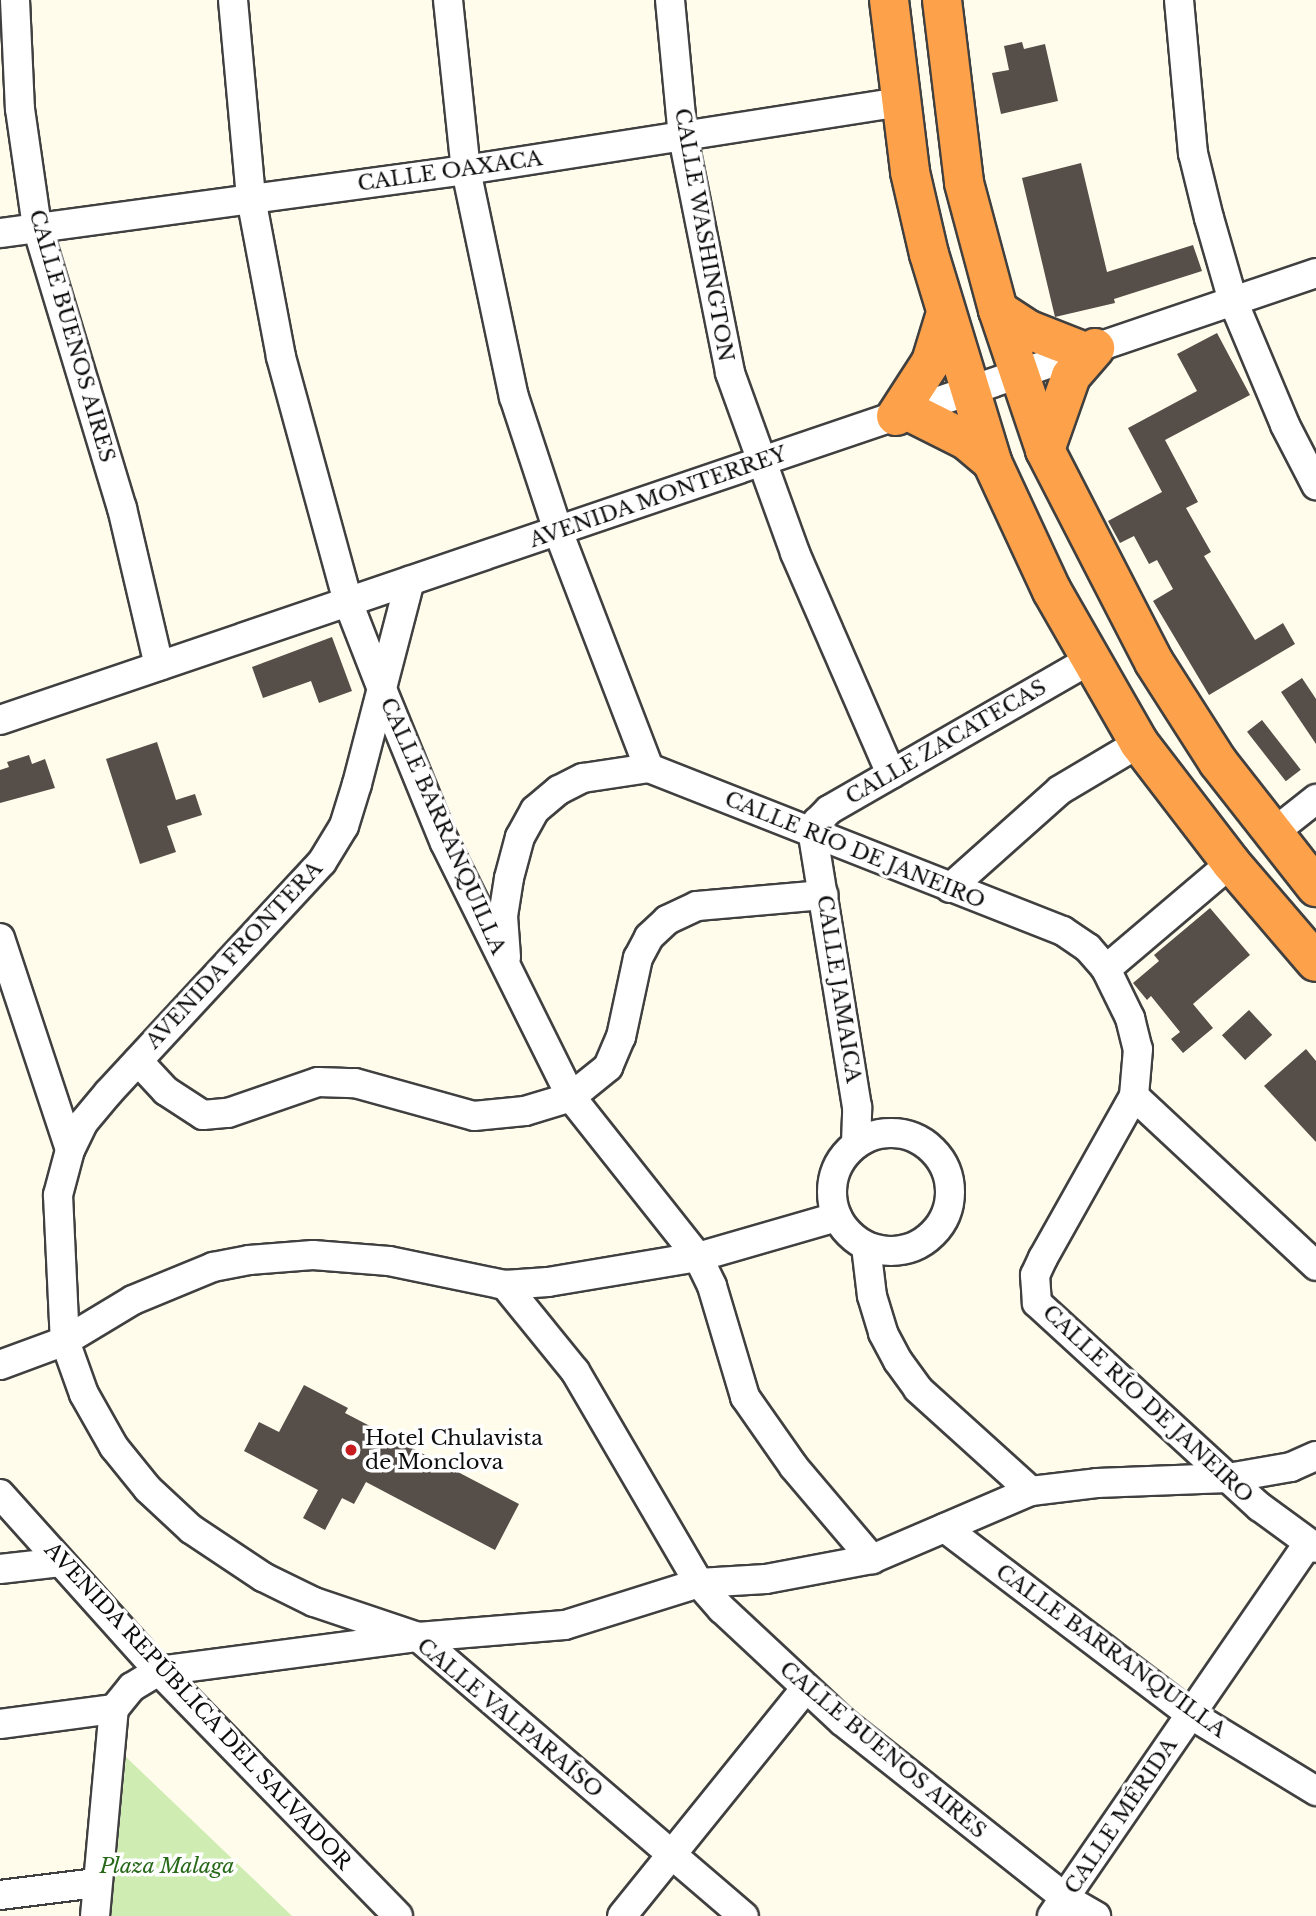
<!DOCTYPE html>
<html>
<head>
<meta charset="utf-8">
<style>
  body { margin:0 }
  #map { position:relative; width:1316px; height:1916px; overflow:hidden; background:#fffcec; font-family:"Libre Baskerville",serif }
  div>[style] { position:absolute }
  .green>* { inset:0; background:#cfecb3 }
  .building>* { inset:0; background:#564e48; transform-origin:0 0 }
  .roads { filter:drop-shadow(2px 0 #404040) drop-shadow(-2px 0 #404040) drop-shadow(0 2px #404040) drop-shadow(0 -2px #404040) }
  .minor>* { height:28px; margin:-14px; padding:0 14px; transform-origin:14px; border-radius:14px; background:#fff }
  .minor>.ring { margin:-14px; padding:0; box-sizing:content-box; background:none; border:28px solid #fff; border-radius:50% }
  .highway>* { height:38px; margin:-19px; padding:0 19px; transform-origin:19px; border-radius:19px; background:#fea14b }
  .dots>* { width:19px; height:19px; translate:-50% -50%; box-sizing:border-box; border:4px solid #fff; border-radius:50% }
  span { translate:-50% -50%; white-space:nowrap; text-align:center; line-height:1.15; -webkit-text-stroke:7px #fff; paint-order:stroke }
  .street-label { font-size:21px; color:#0d0d0d }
  .poi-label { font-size:21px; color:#0d0d0d }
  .left { translate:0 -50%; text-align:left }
  .park-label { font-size:21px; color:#276919; font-style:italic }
</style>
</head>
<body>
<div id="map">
  <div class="green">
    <i style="clip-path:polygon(126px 1757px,292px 1916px,293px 1916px,111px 1916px)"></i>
  </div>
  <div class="building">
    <i style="clip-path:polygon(1022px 42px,1024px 49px,1045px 44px,1058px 101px,1001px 114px,992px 73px,1009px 70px,1004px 46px)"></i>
    <i style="clip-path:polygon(1081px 163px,1107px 272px,1193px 245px,1202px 271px,1114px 299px,1115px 303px,1055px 317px,1022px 178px)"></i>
    <i style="clip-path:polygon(1217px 333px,1250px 395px,1165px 440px,1198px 502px,1186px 508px,1211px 552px,1204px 556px,1255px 640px,1283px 623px,1295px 644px,1209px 695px,1153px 601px,1173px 589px,1157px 560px,1149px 564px,1134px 536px,1120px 543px,1108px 521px,1162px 492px,1128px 428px,1197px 391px,1177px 354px)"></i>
    <i style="clip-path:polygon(332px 637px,352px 691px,319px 703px,311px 681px,263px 698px,252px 667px)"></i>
    <i style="clip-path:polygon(1302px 678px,1316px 699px,1316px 744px,1281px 692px)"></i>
    <i style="left:1262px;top:720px;width:63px;height:19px;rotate:52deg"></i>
    <i style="clip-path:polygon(157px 742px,176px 800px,195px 794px,202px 815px,167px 826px,176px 852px,140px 864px,106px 759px)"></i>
    <i style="clip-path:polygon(29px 755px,32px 764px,45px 759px,55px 788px,0 803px,0 770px,9px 767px,7px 762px)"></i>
    <i style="clip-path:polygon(1210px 908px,1250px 955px,1193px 1004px,1213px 1028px,1183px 1053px,1171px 1039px,1180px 1032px,1151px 996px,1147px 1000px,1133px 983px,1159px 961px,1154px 955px)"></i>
    <i style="left:1249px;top:1010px;width:34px;height:37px;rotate:47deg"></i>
    <i style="clip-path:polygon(1306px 1049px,1316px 1061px,1316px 1142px,1264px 1086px)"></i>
    <i style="clip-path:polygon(304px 1385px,348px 1408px,345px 1413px,519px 1504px,495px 1550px,366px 1482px,354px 1504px,342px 1498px,325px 1530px,303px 1518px,318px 1490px,244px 1451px,259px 1422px,279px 1432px)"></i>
  </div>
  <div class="roads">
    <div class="minor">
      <i style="left:15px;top:0;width:109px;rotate:87.4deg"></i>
      <i style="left:20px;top:109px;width:119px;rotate:81.8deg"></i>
      <i style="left:37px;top:227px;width:294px;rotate:73.2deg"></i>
      <i style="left:122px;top:508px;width:162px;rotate:76.8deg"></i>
      <i style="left:233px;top:0;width:199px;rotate:84.8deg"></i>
      <i style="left:251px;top:198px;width:162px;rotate:79.3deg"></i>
      <i style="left:281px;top:357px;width:254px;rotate:74.7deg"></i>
      <i style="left:348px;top:602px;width:93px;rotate:68.7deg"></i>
      <i style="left:382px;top:689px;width:166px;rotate:67.8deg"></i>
      <i style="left:445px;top:843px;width:284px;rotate:63.6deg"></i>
      <i style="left:571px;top:1097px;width:204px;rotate:51.6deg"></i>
      <i style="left:698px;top:1257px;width:32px;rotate:64deg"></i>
      <i style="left:712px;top:1286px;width:116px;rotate:73.4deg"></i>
      <i style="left:745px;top:1397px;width:85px;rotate:55deg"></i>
      <i style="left:794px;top:1467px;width:121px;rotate:49.7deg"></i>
      <i style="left:448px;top:0;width:171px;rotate:84deg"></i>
      <i style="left:466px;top:170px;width:232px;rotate:78.1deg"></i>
      <i style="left:514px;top:397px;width:141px;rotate:71.8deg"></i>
      <i style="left:558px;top:531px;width:254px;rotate:69deg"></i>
      <i style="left:649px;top:768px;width:445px;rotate:21.5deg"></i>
      <i style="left:1063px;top:931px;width:30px;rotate:34deg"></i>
      <i style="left:1088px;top:948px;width:28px;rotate:49deg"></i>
      <i style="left:1106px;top:969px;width:55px;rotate:63.9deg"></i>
      <i style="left:1130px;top:1018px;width:32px;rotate:76deg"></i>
      <i style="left:1138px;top:1049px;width:47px;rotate:94.9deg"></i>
      <i style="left:1134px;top:1096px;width:186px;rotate:119.3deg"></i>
      <i style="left:1043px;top:1258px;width:19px;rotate:115deg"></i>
      <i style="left:1035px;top:1275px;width:28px;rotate:86deg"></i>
      <i style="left:1037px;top:1303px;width:302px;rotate:42.5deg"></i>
      <i style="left:1260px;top:1507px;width:69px;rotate:36.2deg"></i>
      <i style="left:670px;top:0;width:138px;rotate:84.6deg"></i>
      <i style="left:683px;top:137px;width:241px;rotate:78.7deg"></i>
      <i style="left:730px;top:373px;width:191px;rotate:70.1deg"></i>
      <i style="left:795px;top:553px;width:241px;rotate:66.5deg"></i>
      <i style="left:1179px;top:0;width:154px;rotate:84.8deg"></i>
      <i style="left:1193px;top:153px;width:67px;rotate:76.2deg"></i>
      <i style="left:1209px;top:218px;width:86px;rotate:73.9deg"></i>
      <i style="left:1233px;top:301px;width:134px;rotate:67.2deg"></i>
      <i style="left:1285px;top:425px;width:68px;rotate:62.7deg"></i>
      <i style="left:0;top:233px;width:470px;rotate:-7.7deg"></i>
      <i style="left:466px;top:170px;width:438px;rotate:-8.9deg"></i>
      <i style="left:0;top:720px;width:1390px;rotate:-18.76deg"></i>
      <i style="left:1273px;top:833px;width:55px;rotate:-38.3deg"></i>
      <i style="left:950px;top:888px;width:147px;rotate:-41.7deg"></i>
      <i style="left:1060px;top:790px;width:92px;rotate:-30.7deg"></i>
      <i style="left:0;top:938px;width:223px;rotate:71.7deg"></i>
      <i style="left:70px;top:1150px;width:47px;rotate:104.9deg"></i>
      <i style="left:58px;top:1195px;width:146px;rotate:87.3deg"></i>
      <i style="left:65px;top:1341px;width:56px;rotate:70.3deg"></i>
      <i style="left:84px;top:1394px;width:61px;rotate:60.5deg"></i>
      <i style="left:114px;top:1447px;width:54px;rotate:51deg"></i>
      <i style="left:148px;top:1489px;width:59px;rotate:42.9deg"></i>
      <i style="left:191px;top:1529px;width:87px;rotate:33.7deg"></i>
      <i style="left:263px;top:1577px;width:57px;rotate:26.1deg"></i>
      <i style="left:314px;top:1602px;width:110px;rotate:18.6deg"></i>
      <i style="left:418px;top:1637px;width:429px;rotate:40.6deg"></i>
      <i style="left:506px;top:957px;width:41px;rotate:-94.2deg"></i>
      <i style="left:503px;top:916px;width:38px;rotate:-81deg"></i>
      <i style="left:509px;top:878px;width:42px;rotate:-75deg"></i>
      <i style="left:520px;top:837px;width:31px;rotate:-61deg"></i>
      <i style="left:535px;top:810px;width:31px;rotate:-40deg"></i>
      <i style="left:559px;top:790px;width:27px;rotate:-27deg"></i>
      <i style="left:583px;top:778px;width:67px;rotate:-8.6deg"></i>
      <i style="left:1106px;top:969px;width:164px;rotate:-40.3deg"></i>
      <i style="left:138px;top:1061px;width:41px;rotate:47deg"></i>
      <i style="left:166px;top:1091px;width:44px;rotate:33deg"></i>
      <i style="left:203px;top:1115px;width:25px;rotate:-5deg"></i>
      <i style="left:228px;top:1113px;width:95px;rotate:-19deg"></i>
      <i style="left:318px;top:1082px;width:37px;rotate:2deg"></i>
      <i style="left:355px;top:1083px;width:123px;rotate:15.5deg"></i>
      <i style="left:474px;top:1116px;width:51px;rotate:-5.6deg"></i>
      <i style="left:525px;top:1111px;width:48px;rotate:-16.9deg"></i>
      <i style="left:571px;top:1097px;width:48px;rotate:-39deg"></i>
      <i style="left:608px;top:1067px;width:33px;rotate:-67deg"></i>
      <i style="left:621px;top:1037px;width:81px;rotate:-77.9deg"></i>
      <i style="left:638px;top:958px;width:24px;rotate:-62deg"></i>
      <i style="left:649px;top:937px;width:25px;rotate:-43deg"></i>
      <i style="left:667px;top:920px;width:33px;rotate:-25deg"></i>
      <i style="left:697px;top:906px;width:127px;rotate:-5deg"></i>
      <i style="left:1134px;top:1096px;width:249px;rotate:43deg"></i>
      <i class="ring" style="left:832px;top:1133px;width:90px;height:90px"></i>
      <i style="left:856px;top:1144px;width:37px;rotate:-88deg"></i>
      <i style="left:857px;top:1107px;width:275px;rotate:-99.2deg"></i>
      <i style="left:813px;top:836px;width:15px;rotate:-74deg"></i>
      <i style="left:817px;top:822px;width:17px;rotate:-45deg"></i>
      <i style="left:829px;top:810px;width:301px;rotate:-29.9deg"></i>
      <i style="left:70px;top:1150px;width:30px;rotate:-64deg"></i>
      <i style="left:83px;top:1123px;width:40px;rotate:-50deg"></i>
      <i style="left:109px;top:1092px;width:313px;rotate:-47.2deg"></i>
      <i style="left:322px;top:862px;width:42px;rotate:-58.6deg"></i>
      <i style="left:344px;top:826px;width:44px;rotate:-72.8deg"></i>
      <i style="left:357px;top:784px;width:210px;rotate:-75.4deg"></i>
      <i style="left:866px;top:1246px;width:50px;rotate:83.2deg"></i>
      <i style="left:872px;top:1296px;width:39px;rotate:73deg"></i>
      <i style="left:883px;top:1333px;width:32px;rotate:62deg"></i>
      <i style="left:898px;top:1361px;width:34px;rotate:54deg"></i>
      <i style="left:918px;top:1389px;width:152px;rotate:42.1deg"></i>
      <i style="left:505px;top:1285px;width:111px;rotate:50.9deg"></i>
      <i style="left:575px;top:1371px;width:246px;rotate:59.7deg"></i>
      <i style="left:699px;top:1583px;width:35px;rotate:49deg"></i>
      <i style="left:722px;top:1609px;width:164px;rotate:43deg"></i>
      <i style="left:842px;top:1721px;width:285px;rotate:38.4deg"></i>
      <i style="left:1065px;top:1898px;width:36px;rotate:30deg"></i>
      <i style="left:0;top:1365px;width:69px;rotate:-20.3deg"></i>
      <i style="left:65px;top:1341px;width:79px;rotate:-31.1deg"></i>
      <i style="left:133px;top:1300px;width:87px;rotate:-22.4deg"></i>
      <i style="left:213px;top:1267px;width:37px;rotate:-11deg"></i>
      <i style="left:249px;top:1260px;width:64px;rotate:-4.5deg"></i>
      <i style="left:313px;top:1255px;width:76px;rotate:4.5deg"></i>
      <i style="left:389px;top:1261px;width:118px;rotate:11.7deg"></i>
      <i style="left:505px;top:1285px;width:43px;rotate:-4deg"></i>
      <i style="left:548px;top:1282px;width:152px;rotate:-9.5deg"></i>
      <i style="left:698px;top:1257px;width:145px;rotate:-16.1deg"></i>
      <i style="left:0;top:1494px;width:238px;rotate:48.1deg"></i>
      <i style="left:159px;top:1671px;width:342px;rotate:45.7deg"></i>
      <i style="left:945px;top:1528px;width:308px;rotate:37.2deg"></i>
      <i style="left:1190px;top:1714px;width:148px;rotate:31.4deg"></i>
      <i style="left:0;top:1569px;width:61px;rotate:-6.5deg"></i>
      <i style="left:0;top:1724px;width:115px;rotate:-7.5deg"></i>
      <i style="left:0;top:1895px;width:97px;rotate:-7.1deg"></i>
      <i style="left:95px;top:1916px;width:208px;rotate:-84.8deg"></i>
      <i style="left:114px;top:1709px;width:28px;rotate:-51deg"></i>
      <i style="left:132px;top:1687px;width:31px;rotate:-31deg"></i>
      <i style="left:159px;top:1671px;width:261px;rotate:-7.5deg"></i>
      <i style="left:418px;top:1637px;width:147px;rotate:-4.7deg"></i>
      <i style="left:565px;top:1625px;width:140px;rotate:-17.4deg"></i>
      <i style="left:699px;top:1583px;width:67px;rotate:-3.4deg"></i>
      <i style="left:766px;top:1579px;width:108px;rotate:-10.7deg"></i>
      <i style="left:872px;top:1559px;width:173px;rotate:-23.2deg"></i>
      <i style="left:1031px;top:1491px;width:66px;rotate:-6.9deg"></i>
      <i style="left:1097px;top:1483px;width:131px;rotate:-2.2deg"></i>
      <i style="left:1228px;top:1478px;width:64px;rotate:-9.9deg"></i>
      <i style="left:1291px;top:1467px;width:27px;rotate:-24deg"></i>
      <i style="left:622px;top:1916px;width:292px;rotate:-51.1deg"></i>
      <i style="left:1052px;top:1916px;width:452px;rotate:-55.5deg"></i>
    </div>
    <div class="highway">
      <i style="left:889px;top:0;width:173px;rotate:83deg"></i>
      <i style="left:910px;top:172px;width:84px;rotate:77deg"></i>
      <i style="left:929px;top:254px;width:217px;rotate:73.1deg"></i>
      <i style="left:992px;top:462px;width:142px;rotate:65.1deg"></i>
      <i style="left:1052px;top:591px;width:175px;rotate:60.2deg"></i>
      <i style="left:1139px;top:743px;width:151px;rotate:52.5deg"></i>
      <i style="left:1231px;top:863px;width:130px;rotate:49.4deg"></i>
      <i style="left:942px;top:0;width:184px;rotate:83.1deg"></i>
      <i style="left:964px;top:183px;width:131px;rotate:75deg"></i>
      <i style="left:998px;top:310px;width:148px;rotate:71.4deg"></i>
      <i style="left:1045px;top:450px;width:238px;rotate:62.8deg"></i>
      <i style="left:1154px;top:662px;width:119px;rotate:57.4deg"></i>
      <i style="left:1218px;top:762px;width:159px;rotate:51.9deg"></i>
      <i style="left:998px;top:310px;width:37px;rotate:33deg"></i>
      <i style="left:1029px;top:330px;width:60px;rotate:21.4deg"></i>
      <i style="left:910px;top:412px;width:63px;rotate:26.6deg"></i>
      <i style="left:966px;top:440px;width:34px;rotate:40deg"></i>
      <i style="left:896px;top:416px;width:64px;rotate:-57.1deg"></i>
      <i style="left:931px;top:362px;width:51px;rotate:-73deg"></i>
      <i style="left:1045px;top:450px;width:78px;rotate:-70.6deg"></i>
      <i style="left:1071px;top:376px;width:37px;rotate:-49deg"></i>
    </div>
  </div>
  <div class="dots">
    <i style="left:351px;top:1450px;background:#c61b1f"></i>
  </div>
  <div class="street-label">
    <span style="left:450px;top:171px;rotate:-8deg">CALLE OAXACA</span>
    <span style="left:704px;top:235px;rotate:80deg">CALLE WASHINGTON</span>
    <span style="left:72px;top:336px;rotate:74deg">CALLE BUENOS AIRES</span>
    <span style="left:658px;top:497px;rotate:-19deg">AVENIDA MONTERREY</span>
    <span style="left:946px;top:742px;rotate:-30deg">CALLE ZACATECAS</span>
    <span style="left:443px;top:826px;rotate:66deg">CALLE BARRANQUILLA</span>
    <span style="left:855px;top:850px;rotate:22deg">CALLE RÍO DE JANEIRO</span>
    <span style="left:234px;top:955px;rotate:-47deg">AVENIDA FRONTERA</span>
    <span style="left:839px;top:989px;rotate:81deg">CALLE JAMAICA</span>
    <span style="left:1148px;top:1404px;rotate:43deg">CALLE RÍO DE JANEIRO</span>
    <span style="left:1111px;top:1651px;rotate:36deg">CALLE BARRANQUILLA</span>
    <span style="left:198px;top:1706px;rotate:47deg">AVENIDA REPÚBLICA DEL SALVADOR</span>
    <span style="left:510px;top:1718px;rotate:40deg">CALLE VALPARAÍSO</span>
    <span style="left:883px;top:1750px;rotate:40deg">CALLE BUENOS AIRES</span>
    <span style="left:1121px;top:1816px;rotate:-56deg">CALLE MÉRIDA</span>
  </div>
  <div class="poi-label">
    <span class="left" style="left:365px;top:1450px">Hotel Chulavista<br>de Monclova</span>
  </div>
  <div class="park-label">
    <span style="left:167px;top:1866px">Plaza Malaga</span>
  </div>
</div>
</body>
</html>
